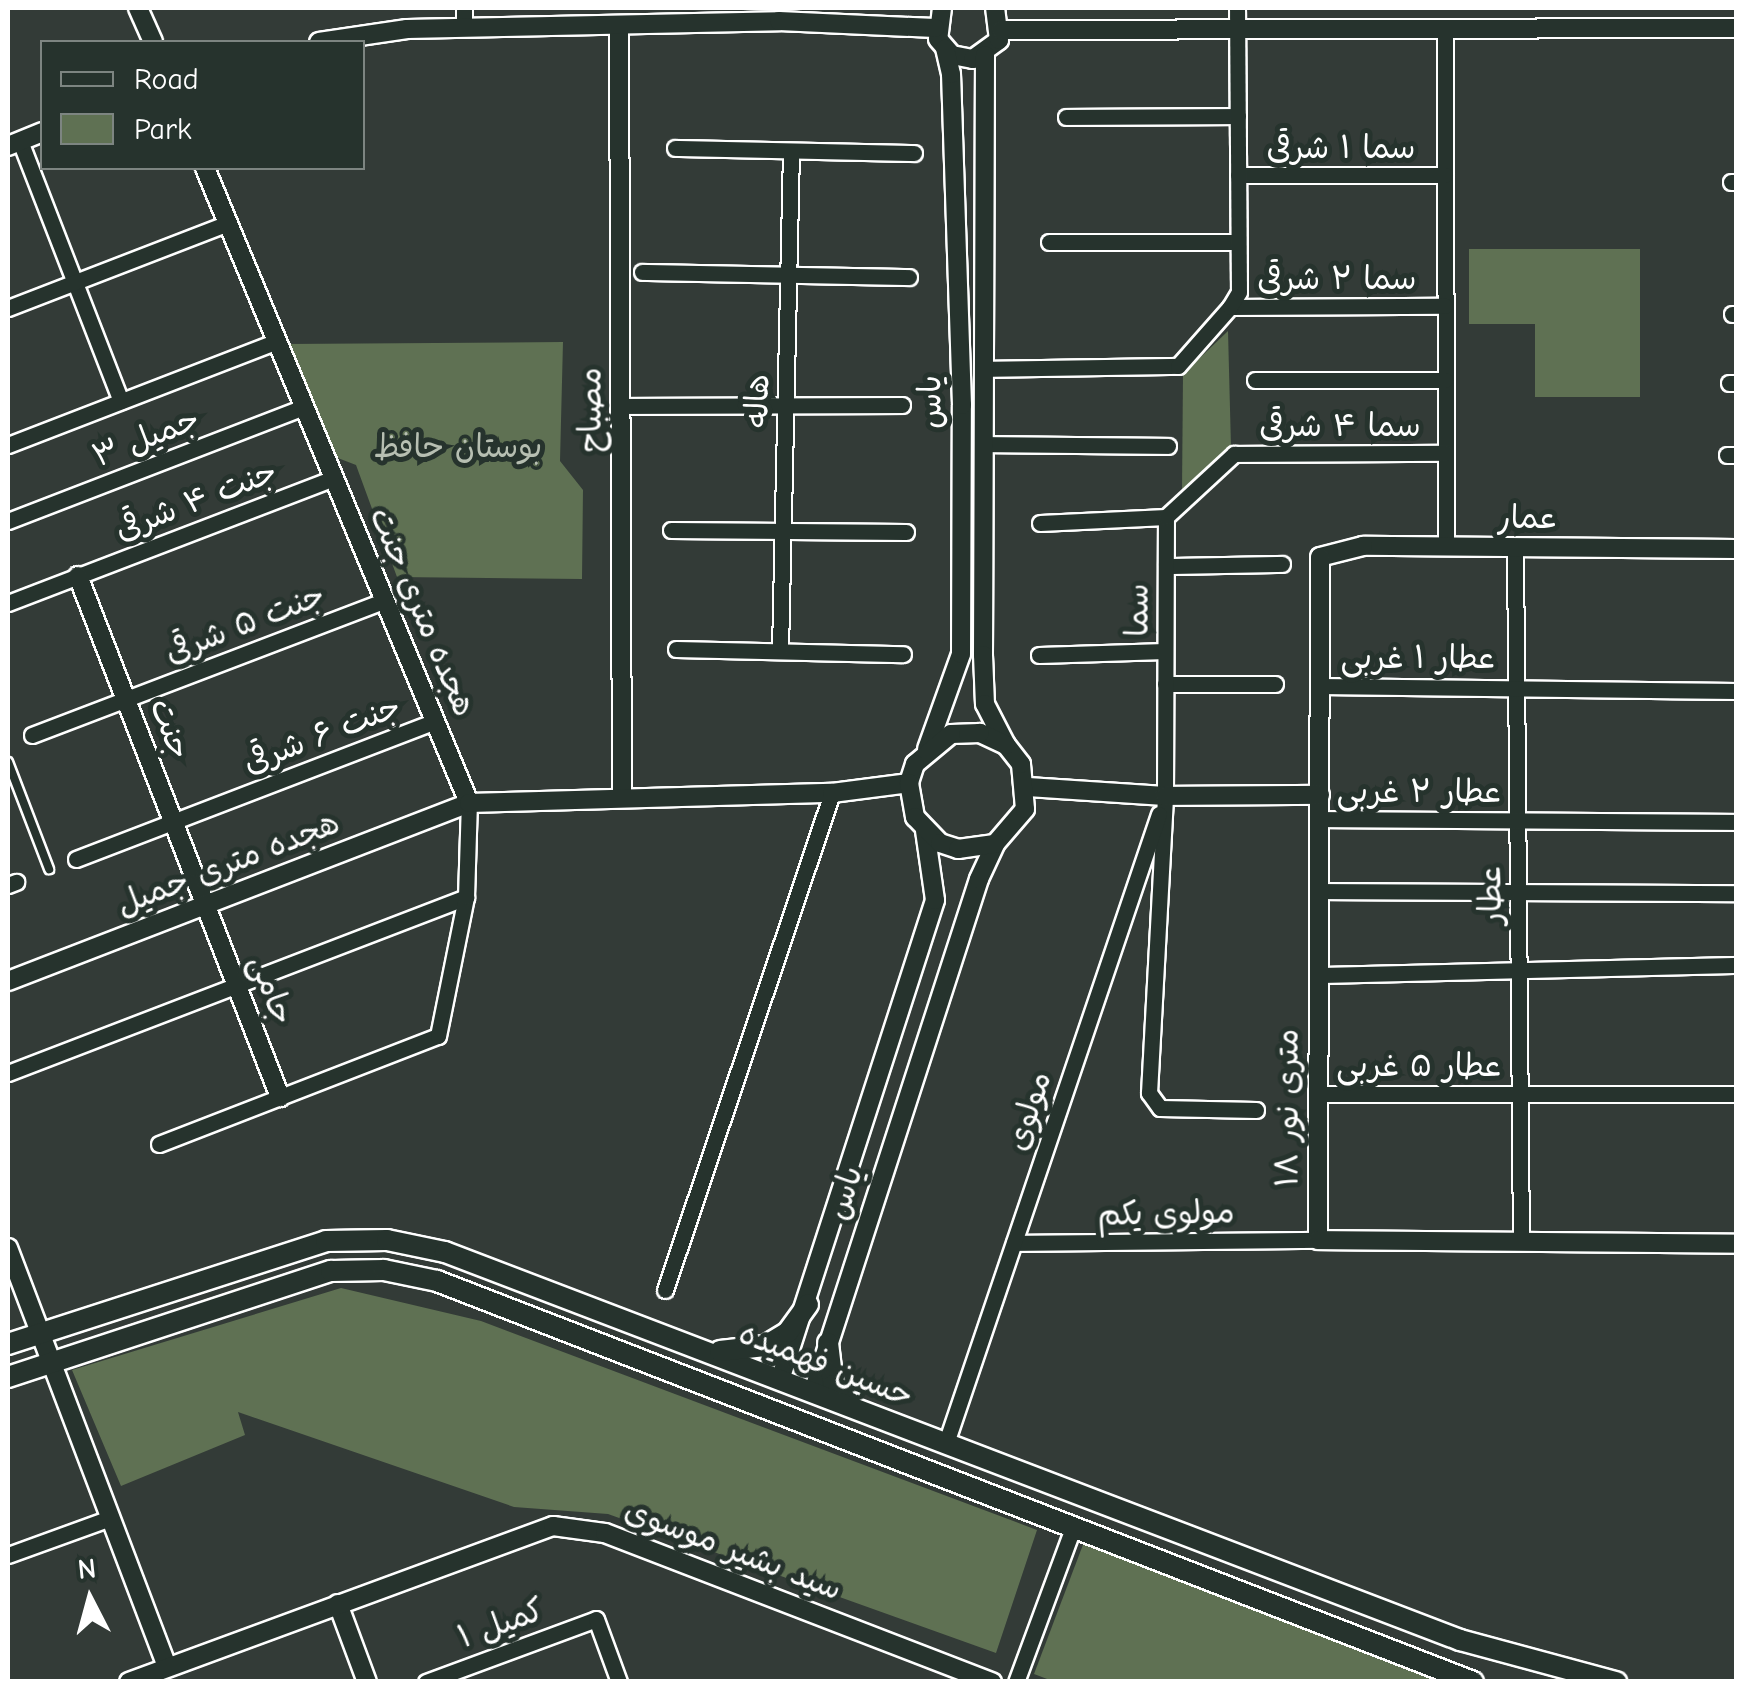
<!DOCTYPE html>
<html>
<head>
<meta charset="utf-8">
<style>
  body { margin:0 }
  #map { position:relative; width:1744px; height:1689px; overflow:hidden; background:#333b37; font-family:"Comic Neue","Playpen Sans Arabic",sans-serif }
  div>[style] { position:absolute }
  .green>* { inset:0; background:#5f7153 }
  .roads { filter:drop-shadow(2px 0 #fff) drop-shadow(-2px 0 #fff) drop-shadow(0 2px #fff) drop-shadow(0 -2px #fff) }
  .service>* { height:8px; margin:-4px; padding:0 4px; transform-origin:4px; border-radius:4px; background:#26332d }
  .minor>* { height:15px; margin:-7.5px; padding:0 7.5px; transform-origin:7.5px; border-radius:7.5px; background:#26332d }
  .tertiary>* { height:18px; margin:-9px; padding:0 9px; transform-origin:9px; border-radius:9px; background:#26332d }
  .secondary>* { height:20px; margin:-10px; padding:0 10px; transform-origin:10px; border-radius:10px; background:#26332d }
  span { translate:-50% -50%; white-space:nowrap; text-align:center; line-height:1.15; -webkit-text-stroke:10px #26332d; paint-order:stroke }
  .street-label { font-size:32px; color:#fff }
  .park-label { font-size:32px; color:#b7bfb2 }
  .frame { position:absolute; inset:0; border:10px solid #fff; pointer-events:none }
  .legend { position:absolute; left:40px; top:40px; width:325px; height:130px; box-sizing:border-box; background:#26332d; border:2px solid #7d8581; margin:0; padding:12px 18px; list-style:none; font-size:30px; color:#fff }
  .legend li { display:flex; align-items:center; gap:20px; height:50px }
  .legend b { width:50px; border:2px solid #7d8581 }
  .north { position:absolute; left:40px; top:1549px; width:100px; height:100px; -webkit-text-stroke:8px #26332d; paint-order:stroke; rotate:354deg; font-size:28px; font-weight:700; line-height:40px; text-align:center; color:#fff }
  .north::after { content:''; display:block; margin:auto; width:35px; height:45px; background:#fff; clip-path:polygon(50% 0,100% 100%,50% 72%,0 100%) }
</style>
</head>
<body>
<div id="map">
  <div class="green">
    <i style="clip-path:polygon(1469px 249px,1640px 249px,1640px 397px,1535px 397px,1535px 324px,1469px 324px)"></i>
    <i style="clip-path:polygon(1228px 331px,1231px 448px,1182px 491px,1183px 374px)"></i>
    <i style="clip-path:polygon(563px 342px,560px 461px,583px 490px,582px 579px,397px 577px,356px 465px,330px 455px,286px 344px)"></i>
    <i style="clip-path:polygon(341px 1288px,481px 1321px,1037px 1530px,996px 1653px,608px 1514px,514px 1507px,238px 1412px,245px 1435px,121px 1486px,72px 1370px)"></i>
    <i style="clip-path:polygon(1084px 1542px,1448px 1681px,1055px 1682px,1034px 1674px)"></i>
  </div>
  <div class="roads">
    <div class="service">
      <i style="left:8px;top:762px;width:115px;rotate:69deg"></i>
    </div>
    <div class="minor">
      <i style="left:464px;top:28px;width:20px;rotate:-90deg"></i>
      <i style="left:1445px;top:29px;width:518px;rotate:89.89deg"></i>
      <i style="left:1066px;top:117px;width:172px;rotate:-0.3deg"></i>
      <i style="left:20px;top:141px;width:279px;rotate:68.8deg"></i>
      <i style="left:675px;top:148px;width:239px;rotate:1.2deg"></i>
      <i style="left:1238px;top:175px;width:207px"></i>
      <i style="left:1731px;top:182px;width:5px"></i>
      <i style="left:1049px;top:242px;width:189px"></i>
      <i style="left:642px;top:272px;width:267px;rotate:1.1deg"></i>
      <i style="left:1230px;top:307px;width:215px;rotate:-0.3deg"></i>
      <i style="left:8px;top:308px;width:236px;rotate:-21.1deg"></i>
      <i style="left:1732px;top:314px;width:4px"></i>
      <i style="left:984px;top:369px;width:194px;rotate:-0.9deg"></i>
      <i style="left:1178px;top:366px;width:79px;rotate:-48.6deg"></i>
      <i style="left:1230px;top:307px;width:17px;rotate:-59deg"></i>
      <i style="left:1239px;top:292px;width:284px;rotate:-90.4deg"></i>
      <i style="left:1255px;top:380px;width:190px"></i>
      <i style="left:1729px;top:383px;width:7px"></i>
      <i style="left:621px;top:406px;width:281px;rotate:-0.2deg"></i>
      <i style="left:984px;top:444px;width:184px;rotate:0.6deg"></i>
      <i style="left:8px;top:445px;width:288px;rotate:-21.1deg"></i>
      <i style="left:1727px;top:455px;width:9px"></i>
      <i style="left:8px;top:521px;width:317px;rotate:-21.1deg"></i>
      <i style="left:1040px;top:523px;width:126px;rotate:-2.7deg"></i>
      <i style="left:671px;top:530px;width:235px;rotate:0.5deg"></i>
      <i style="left:1515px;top:547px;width:695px;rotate:89.51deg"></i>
      <i style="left:1166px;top:566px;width:116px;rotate:-1deg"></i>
      <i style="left:8px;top:603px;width:349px;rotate:-21deg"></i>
      <i style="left:676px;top:649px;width:227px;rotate:1.3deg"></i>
      <i style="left:780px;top:651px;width:500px;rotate:-88.74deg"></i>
      <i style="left:1039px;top:655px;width:126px;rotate:-1.8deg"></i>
      <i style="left:1165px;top:684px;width:110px"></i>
      <i style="left:1320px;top:686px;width:416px;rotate:0.7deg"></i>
      <i style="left:32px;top:735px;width:378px;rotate:-20.9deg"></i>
      <i style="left:1320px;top:819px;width:416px;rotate:0.4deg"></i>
      <i style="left:76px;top:859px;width:385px;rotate:-21deg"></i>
      <i style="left:8px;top:885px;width:9px;rotate:-21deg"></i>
      <i style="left:1319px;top:891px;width:417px;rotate:0.3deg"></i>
      <i style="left:1319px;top:975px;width:417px;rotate:-1.4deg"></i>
      <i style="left:8px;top:1073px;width:491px;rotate:-21deg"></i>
      <i style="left:1318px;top:1094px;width:418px"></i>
      <i style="left:1256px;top:1110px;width:96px;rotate:-178.8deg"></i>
      <i style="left:1160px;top:1108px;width:19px;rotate:-126deg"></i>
      <i style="left:1149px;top:1093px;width:297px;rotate:-86.9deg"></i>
      <i style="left:1165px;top:796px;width:279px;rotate:-89.8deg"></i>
      <i style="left:1166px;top:517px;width:93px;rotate:-42.8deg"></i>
      <i style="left:1234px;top:454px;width:212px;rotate:-0.3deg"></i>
      <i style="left:159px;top:1144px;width:299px;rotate:-21.2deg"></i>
      <i style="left:438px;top:1036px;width:142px;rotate:-78.6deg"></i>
      <i style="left:466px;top:897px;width:94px;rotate:-88.2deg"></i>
      <i style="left:1014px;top:1243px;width:304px;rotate:-0.6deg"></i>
      <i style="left:665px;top:1290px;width:524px;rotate:-71.43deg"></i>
      <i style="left:946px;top:1443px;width:664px;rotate:-71.29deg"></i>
      <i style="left:8px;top:1555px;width:109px;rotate:-19.9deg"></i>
      <i style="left:426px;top:1682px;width:181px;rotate:-20.3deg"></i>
      <i style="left:596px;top:1619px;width:67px;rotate:69.9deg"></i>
      <i style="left:1016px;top:1682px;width:167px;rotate:-69.7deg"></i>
    </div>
    <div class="tertiary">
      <i style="left:138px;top:8px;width:37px;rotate:66deg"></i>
      <i style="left:942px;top:8px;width:31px;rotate:97deg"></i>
      <i style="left:938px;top:39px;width:21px;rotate:49deg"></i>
      <i style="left:952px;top:55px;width:21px;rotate:11deg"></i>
      <i style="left:973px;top:59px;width:32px;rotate:-36deg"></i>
      <i style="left:999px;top:40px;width:32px;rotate:-97deg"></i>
      <i style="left:619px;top:25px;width:769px;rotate:89.78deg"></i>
      <i style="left:1001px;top:30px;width:735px;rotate:-0.16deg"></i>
      <i style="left:319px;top:42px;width:89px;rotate:-8.4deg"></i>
      <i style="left:407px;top:29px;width:372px;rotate:-1.2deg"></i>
      <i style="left:779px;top:21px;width:156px;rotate:2.6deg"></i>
      <i style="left:985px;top:55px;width:600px;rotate:90.19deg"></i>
      <i style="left:983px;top:655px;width:49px;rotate:87.7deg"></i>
      <i style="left:985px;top:704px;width:46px;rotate:62.9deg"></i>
      <i style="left:8px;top:146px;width:37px;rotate:-22deg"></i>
      <i style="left:205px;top:168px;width:688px;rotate:67.42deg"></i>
      <i style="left:1736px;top:549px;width:373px;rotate:-179.5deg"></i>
      <i style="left:1363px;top:546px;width:44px;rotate:165.7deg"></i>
      <i style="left:1320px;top:557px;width:683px;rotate:90.17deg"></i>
      <i style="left:1318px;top:1240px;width:418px;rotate:0.5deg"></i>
      <i style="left:78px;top:576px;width:559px;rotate:68.81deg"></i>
      <i style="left:927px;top:749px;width:101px;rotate:-70.3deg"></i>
      <i style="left:961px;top:654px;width:249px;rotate:-89.8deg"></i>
      <i style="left:962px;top:405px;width:331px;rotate:-91.9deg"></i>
      <i style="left:951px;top:74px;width:26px;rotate:-103deg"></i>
      <i style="left:1028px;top:787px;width:137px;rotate:3.8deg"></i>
      <i style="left:1165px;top:796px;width:155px;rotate:-0.4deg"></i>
      <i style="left:8px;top:981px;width:494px;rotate:-21.1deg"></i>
      <i style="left:469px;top:803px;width:363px;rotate:-1.6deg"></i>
      <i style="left:832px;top:793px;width:78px;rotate:-7.4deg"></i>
      <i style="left:8px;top:1248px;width:448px;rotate:69.2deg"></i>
      <i style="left:780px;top:1380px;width:504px;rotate:-72.1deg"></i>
      <i style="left:935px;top:900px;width:70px;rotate:-98.2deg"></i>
      <i style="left:813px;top:1392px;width:539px;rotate:-72.07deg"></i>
      <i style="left:979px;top:879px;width:38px;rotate:-65deg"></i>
      <i style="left:995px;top:844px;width:46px;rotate:-49.4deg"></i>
      <i style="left:1025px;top:809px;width:45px;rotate:-95.1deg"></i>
      <i style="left:1021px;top:764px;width:24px;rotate:-128deg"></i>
      <i style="left:1006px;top:745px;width:29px;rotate:-155deg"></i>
      <i style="left:980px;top:733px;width:29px;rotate:178deg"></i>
      <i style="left:951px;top:734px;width:47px;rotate:140.2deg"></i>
      <i style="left:915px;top:764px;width:20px;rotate:108deg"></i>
      <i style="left:909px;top:783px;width:35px;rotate:80deg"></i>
      <i style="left:915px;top:817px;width:36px;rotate:46deg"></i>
      <i style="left:940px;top:843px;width:19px;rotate:18deg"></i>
      <i style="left:958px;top:849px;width:37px;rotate:-8deg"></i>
      <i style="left:338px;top:1604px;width:83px;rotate:69.6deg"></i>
      <i style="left:129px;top:1682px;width:452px;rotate:-20.2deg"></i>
      <i style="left:553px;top:1526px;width:52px;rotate:7.7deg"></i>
      <i style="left:605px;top:1533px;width:415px;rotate:21.1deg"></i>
    </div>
    <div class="secondary">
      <i style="left:828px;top:1343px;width:42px;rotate:83.2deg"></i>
      <i style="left:833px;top:1385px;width:25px;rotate:47deg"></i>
      <i style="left:8px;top:1344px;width:334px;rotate:-17.9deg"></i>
      <i style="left:326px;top:1241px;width:61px;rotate:-0.9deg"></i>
      <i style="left:387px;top:1240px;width:59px;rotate:11.7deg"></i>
      <i style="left:445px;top:1252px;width:1087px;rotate:20.92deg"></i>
      <i style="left:1460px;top:1640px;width:162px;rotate:15.1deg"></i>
      <i style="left:720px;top:1351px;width:45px;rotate:-6.3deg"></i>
      <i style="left:765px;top:1346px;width:27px;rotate:-31deg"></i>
      <i style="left:788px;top:1332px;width:34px;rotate:-54deg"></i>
      <i style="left:8px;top:1377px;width:340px;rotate:-18.2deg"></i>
      <i style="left:331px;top:1271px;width:53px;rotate:-1.1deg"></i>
      <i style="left:384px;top:1270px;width:54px;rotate:11.7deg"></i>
      <i style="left:437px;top:1281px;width:1111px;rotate:21.16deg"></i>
    </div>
  </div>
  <div class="street-label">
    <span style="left:1341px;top:148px">سما ۱ شرقی</span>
    <span style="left:1337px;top:279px">سما ۲ شرقی</span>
    <span style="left:758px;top:401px;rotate:-89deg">هاله</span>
    <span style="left:931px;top:402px;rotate:-91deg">یاس</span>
    <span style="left:591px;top:410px;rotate:-90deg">مصباح</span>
    <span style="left:1340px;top:426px">سما ۴ شرقی</span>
    <span style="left:146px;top:438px;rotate:-21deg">جمیل ۳</span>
    <span style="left:196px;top:501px;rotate:-21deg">جنت ۴ شرقی</span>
    <span style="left:1528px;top:518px">عمار</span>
    <span style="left:1138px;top:610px;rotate:-90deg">سما</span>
    <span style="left:422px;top:612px;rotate:67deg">هجده متری جنت</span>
    <span style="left:245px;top:624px;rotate:-21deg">جنت ۵ شرقی</span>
    <span style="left:1418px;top:658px">عطار ۱ غربی</span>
    <span style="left:170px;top:729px;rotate:69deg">جنت</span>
    <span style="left:322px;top:735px;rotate:-21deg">جنت ۶ شرقی</span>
    <span style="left:1419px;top:792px">عطار ۲ غربی</span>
    <span style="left:228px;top:864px;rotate:-21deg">هجده متری جمیل</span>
    <span style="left:1491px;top:895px;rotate:-91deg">عطار</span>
    <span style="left:271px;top:990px;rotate:69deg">جامی</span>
    <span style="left:1419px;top:1066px">عطار ۵ غربی</span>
    <span style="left:1288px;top:1108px;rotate:-90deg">۱۸ متری نور</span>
    <span style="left:1029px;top:1111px;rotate:-71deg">مولوی</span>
    <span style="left:845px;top:1193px;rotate:-72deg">یاس</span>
    <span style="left:1166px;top:1214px;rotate:-1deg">مولوی یکم</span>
    <span style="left:826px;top:1365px;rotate:21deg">حسین فهمیده</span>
    <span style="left:733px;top:1550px;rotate:21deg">سید بشیر موسوی</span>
    <span style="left:501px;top:1624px;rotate:-20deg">کمیل ۱</span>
  </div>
  <div class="park-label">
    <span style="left:458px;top:447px">بوستان حافظ</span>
  </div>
  <div class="frame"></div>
  <ul class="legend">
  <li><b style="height:12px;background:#26332d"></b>Road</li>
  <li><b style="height:28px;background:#5f7153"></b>Park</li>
  </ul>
  <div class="north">N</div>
</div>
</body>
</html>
